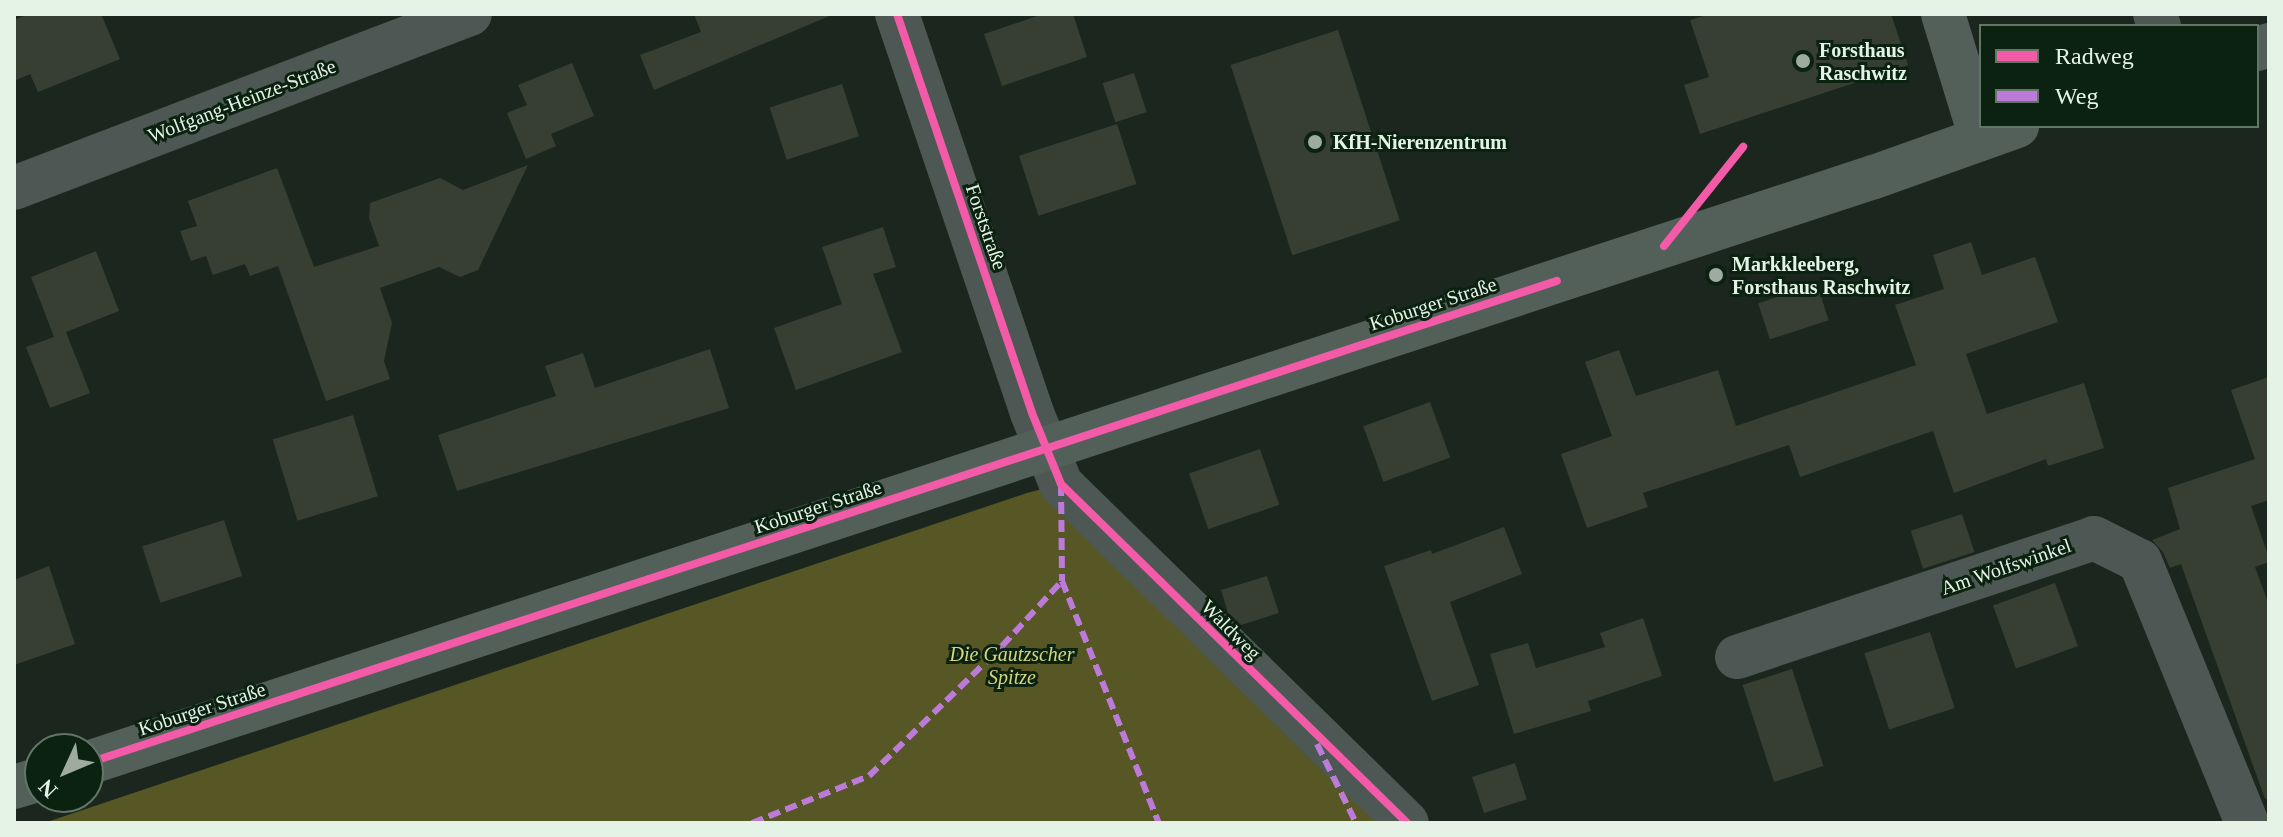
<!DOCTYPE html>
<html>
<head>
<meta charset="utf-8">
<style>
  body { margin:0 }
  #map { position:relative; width:2283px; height:837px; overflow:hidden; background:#1b271e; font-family:"Times New Roman",serif }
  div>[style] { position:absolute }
  .forest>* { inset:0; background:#575725 }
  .building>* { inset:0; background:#363f31; transform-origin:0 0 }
  .minor>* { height:44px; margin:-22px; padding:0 22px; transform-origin:22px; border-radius:22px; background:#4d5753 }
  .major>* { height:44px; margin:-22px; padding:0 22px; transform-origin:22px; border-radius:22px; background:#53605a }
  .quiet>* { height:6px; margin-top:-3px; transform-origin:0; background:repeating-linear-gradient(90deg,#bd7bd9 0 12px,transparent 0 18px) }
  .cycleway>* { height:8px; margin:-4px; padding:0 4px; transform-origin:4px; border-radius:4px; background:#f35aa7 }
  .dots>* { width:22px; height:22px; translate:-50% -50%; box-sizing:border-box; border:4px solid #0c2211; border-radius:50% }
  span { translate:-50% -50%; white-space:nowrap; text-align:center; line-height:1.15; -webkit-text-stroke:6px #0c2211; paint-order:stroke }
  .poi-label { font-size:20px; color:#e5f3e6; font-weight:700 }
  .left { translate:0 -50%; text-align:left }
  .street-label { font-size:20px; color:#e5f3e6 }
  .park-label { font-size:20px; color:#d7d681; font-style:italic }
  .frame { position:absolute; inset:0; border:16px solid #e5f3e6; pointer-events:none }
  .legend { position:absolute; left:1979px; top:24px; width:280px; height:104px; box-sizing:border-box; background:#0c2211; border:2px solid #637666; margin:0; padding:10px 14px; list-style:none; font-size:24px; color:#e5f3e6 }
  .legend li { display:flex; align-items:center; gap:16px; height:40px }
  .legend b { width:40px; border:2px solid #637666 }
  .north { position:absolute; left:24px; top:733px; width:80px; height:80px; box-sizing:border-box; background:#0c2211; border:2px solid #637666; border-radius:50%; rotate:226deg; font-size:22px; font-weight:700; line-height:32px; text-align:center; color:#e5f3e6 }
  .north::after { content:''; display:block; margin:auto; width:28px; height:36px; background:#9eaca0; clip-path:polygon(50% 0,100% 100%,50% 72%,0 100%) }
</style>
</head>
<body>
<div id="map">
  <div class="forest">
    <i style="clip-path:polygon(1061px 484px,1407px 823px,44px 823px,1027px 493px)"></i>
  </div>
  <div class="building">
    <i style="clip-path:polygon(29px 14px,101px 14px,120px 59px,38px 92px,30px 74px,14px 81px,14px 20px)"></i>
    <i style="clip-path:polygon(694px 14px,834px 14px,654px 90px,640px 55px,701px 32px)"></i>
    <i style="clip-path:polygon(1043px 14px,1073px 14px,1087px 57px,1002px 86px,984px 34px)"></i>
    <i style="clip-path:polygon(1710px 14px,1891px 14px,1908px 65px,1700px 134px,1684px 85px,1709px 77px,1690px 20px)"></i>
    <i style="left:1338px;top:30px;width:200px;height:113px;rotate:72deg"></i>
    <i style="clip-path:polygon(572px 63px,594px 116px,551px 134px,556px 146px,526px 159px,507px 113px,527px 105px,518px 85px)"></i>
    <i style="left:1134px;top:73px;width:41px;height:33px;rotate:72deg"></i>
    <i style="left:842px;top:84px;width:55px;height:76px;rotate:72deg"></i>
    <i style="left:1117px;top:124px;width:63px;height:103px;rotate:72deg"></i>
    <i style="clip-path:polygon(528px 165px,478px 270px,460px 277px,439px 267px,380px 288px,392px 323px,384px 361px,390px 379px,326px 401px,278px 266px,250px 276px,245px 264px,213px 275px,206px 256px,191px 261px,180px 231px,197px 226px,188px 201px,277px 168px,314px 267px,379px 246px,369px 218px,370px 203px,440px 178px,463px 190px)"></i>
    <i style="clip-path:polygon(883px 227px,896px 267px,873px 274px,902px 352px,796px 390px,774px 328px,842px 304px,822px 247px)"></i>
    <i style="clip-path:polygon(1971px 242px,1982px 275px,2035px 257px,2058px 322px,1966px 354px,1987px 414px,2084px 383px,2104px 448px,2048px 466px,2046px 459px,1954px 493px,1933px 431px,1800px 477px,1789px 445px,1643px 493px,1648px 507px,1587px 528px,1561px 454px,1612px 436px,1585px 362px,1619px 350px,1636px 396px,1718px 370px,1736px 426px,1916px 365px,1895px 305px,1944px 289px,1933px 255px)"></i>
    <i style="clip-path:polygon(96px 251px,119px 311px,66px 332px,90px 393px,50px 408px,26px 347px,54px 337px,31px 277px)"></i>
    <i style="left:1817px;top:284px;width:38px;height:62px;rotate:72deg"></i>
    <i style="clip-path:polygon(710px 349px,729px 408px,457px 491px,438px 435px,556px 396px,545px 366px,583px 353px,595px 388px)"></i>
    <i style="clip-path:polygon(2269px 377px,2269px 500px,2251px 506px,2269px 558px,2269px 562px,2255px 567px,2269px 605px,2269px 798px,2265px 799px,2181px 564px,2170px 568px,2163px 552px,2152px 540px,2180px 529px,2168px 488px,2255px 459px,2231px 390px)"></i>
    <i style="left:1430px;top:402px;width:59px;height:71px;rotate:70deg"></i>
    <i style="left:353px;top:415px;width:85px;height:84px;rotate:73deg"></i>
    <i style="left:1260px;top:449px;width:59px;height:75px;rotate:71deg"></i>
    <i style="left:1962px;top:514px;width:40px;height:54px;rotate:72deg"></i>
    <i style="left:224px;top:520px;width:59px;height:86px;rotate:72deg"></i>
    <i style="clip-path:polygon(1504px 527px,1522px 574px,1450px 602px,1479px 685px,1432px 701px,1384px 566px,1431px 550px,1432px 554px)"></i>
    <i style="clip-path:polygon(49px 566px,75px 644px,14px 665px,14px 580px)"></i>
    <i style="clip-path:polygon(1267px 576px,1279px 613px,1241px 625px,1228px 613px,1221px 590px)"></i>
    <i style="left:2055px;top:583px;width:67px;height:66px;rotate:70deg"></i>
    <i style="clip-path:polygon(1643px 618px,1662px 676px,1588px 701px,1591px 711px,1514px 734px,1490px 654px,1528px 643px,1536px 668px,1605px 647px,1600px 633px)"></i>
    <i style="left:1930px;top:632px;width:80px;height:69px;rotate:72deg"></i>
    <i style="left:1792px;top:669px;width:102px;height:52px;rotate:72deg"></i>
    <i style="left:1515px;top:763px;width:38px;height:45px;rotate:72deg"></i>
  </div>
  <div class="minor">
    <i style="left:897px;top:14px;width:421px;rotate:71.3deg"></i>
    <i style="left:1032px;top:413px;width:77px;rotate:67.8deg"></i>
    <i style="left:1061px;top:484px;width:484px;rotate:44.4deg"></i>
    <i style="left:2155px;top:14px;width:13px;rotate:72deg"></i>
    <i style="left:14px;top:188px;width:488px;rotate:-20.9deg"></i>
    <i style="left:1737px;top:657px;width:376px;rotate:-18.4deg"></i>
    <i style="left:2094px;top:538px;width:51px;rotate:26.6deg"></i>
    <i style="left:2140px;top:561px;width:283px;rotate:67.8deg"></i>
  </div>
  <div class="major">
    <i style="left:1943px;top:14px;width:130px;rotate:73deg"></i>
    <i style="left:2257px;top:49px;width:13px;rotate:-18deg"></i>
    <i style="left:88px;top:763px;width:1880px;rotate:-18.17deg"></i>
    <i style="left:1874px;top:177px;width:152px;rotate:-19.6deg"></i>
    <i style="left:14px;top:787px;width:27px;rotate:-17deg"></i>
  </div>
  <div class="quiet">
    <i style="left:1061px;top:484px;width:97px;rotate:89.4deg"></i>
    <i style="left:1062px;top:581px;width:261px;rotate:68.2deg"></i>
    <i style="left:1317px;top:744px;width:88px;rotate:63.7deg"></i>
    <i style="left:752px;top:823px;width:126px;rotate:-21.9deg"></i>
    <i style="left:869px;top:776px;width:186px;rotate:-44.3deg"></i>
    <i style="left:1002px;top:646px;width:88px;rotate:-47.3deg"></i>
  </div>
  <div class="cycleway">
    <i style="left:897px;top:14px;width:421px;rotate:71.3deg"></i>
    <i style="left:1032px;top:413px;width:77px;rotate:67.8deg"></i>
    <i style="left:1061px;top:484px;width:484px;rotate:44.4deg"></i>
    <i style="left:1664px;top:246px;width:127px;rotate:-51.4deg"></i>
    <i style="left:88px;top:763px;width:1546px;rotate:-18.17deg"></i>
  </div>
  <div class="dots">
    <i style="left:1803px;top:61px;background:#9eaca0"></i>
    <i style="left:1315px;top:142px;background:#9eaca0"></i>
    <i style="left:1716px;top:275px;background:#9eaca0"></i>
  </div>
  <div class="poi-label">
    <span class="left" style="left:1819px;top:62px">Forsthaus<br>Raschwitz</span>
    <span class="left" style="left:1333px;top:142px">KfH-Nierenzentrum</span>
    <span class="left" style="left:1732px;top:276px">Markkleeberg,<br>Forsthaus Raschwitz</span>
  </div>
  <div class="street-label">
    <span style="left:242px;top:101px;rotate:-21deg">Wolfgang-Heinze-Straße</span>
    <span style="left:986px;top:227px;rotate:71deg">Forststraße</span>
    <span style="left:1433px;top:304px;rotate:-18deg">Koburger Straße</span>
    <span style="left:818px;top:507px;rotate:-18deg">Koburger Straße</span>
    <span style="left:2006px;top:567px;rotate:-19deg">Am Wolfswinkel</span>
    <span style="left:1231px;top:630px;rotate:45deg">Waldweg</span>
    <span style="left:202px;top:709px;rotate:-18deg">Koburger Straße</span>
  </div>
  <div class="park-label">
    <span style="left:1012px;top:666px">Die Gautzscher<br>Spitze</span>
  </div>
  <div class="frame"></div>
  <ul class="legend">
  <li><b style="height:10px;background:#f35aa7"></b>Radweg</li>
  <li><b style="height:10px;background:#bd7bd9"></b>Weg</li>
  </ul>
  <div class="north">N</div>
</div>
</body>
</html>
